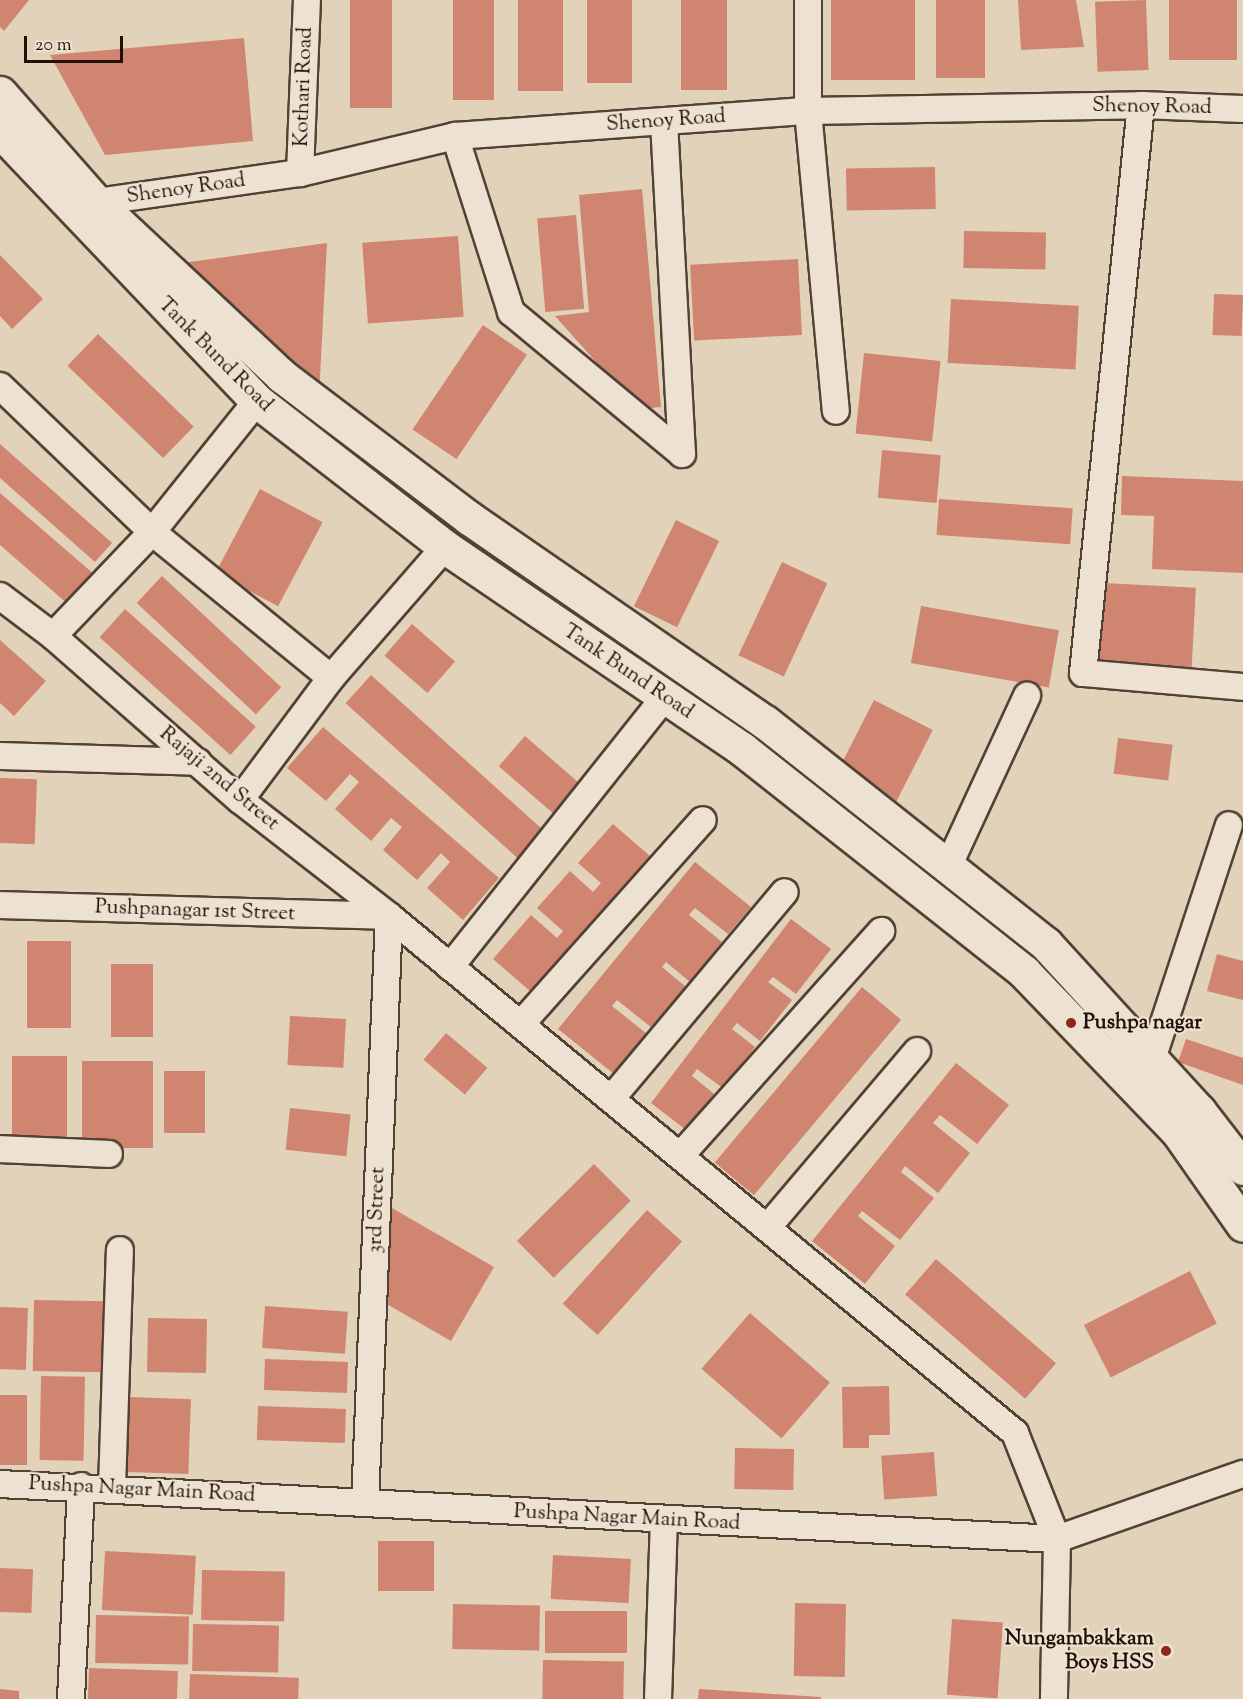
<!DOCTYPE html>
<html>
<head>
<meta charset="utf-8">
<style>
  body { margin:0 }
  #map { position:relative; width:1243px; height:1699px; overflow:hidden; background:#e3d2ba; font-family:"Sorts Mill Goudy",serif }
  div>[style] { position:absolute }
  .building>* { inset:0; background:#cf856f; transform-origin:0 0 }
  .roads { filter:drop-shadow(2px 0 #524135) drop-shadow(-2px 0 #524135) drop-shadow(0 2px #524135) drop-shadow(0 -2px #524135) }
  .minor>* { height:26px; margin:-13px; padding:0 13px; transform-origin:13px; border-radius:13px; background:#ede2d2 }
  .secondary>* { height:33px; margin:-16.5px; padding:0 16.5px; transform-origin:16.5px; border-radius:16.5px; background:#ede2d2 }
  .dots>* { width:16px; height:16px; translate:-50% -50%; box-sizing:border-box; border:3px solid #ede2d2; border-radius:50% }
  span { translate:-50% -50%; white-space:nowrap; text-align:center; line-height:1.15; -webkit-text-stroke:4.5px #ede2d2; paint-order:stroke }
  .street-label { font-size:21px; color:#221109 }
  .poi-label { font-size:21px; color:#221109; font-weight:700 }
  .left { translate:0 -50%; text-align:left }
  .right { translate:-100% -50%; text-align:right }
  .scale { position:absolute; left:24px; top:36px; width:99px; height:27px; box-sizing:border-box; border:3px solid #221109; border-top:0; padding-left:8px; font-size:18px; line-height:21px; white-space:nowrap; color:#221109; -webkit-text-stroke:4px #ede2d2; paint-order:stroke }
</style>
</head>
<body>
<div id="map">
  <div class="building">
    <i style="clip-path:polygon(0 0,29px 0,4px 31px,0 27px)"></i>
    <i style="left:350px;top:0;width:42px;height:108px"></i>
    <i style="left:453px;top:0;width:41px;height:100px"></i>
    <i style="left:518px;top:0;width:45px;height:91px"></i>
    <i style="left:587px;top:0;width:45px;height:83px"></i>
    <i style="left:681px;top:0;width:46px;height:90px"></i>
    <i style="left:831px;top:0;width:84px;height:80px"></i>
    <i style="left:936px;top:0;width:49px;height:78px"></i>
    <i style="clip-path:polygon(1018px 0,1076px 0,1084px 47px,1021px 50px)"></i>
    <i style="left:1146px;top:0;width:70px;height:51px;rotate:88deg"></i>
    <i style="left:1169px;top:0;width:68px;height:60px"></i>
    <i style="clip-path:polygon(244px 38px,253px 141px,105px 155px,50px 55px)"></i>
    <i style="left:935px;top:167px;width:42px;height:89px;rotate:89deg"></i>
    <i style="clip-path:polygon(642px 189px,661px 407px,638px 409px,555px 316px,589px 312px,579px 195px)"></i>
    <i style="left:576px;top:215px;width:94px;height:39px;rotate:85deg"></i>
    <i style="left:964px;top:231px;width:82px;height:37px;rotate:1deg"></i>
    <i style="left:458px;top:236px;width:81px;height:96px;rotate:86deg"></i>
    <i style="clip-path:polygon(327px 243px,319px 396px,168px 265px)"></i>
    <i style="clip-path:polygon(0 255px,43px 299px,12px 329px,0 316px)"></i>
    <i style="left:798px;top:259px;width:76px;height:108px;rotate:87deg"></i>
    <i style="left:1214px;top:294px;width:29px;height:41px;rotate:2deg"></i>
    <i style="left:951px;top:299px;width:128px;height:64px;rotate:3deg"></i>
    <i style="left:483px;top:325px;width:53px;height:126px;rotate:34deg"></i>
    <i style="left:98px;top:334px;width:133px;height:44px;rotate:44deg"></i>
    <i style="left:864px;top:353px;width:77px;height:81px;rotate:6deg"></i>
    <i style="clip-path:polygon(0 444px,112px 543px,95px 562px,0 478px)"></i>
    <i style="left:882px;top:450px;width:59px;height:48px;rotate:5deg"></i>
    <i style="clip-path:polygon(1122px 476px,1243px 481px,1243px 573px,1152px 569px,1154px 516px,1121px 515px)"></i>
    <i style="left:260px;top:489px;width:71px;height:95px;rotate:28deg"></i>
    <i style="clip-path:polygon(0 493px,95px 575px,69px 605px,0 545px)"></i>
    <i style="left:939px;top:499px;width:134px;height:36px;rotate:4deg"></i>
    <i style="left:676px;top:520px;width:48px;height:96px;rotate:26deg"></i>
    <i style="left:782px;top:562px;width:50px;height:103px;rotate:25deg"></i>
    <i style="left:162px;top:576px;width:163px;height:37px;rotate:43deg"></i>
    <i style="left:1103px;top:583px;width:93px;height:86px;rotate:3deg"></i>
    <i style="left:921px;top:606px;width:140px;height:58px;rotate:10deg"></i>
    <i style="left:125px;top:609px;width:176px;height:38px;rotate:42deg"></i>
    <i style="left:412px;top:624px;width:57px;height:42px;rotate:41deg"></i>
    <i style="clip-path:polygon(0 640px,46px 681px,14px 716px,0 703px)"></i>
    <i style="left:371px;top:675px;width:238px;height:38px;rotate:42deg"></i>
    <i style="left:874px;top:700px;width:66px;height:80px;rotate:27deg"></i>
    <i style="clip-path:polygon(323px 727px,499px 878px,463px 920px,427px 888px,450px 862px,441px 853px,417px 880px,383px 850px,402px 827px,391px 818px,371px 841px,335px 809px,359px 782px,350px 774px,326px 801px,287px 768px)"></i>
    <i style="left:525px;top:736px;width:76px;height:40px;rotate:41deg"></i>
    <i style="left:1118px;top:738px;width:55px;height:36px;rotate:7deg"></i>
    <i style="left:0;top:778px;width:37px;height:65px;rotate:2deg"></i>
    <i style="clip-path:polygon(613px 824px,650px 856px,530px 991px,493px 959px,531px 915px,557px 938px,563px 931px,537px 908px,570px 871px,593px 892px,601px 883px,578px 863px)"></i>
    <i style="clip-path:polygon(695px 862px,751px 907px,728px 934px,695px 908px,689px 915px,722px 942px,690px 982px,666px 962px,662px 967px,686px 987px,652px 1028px,617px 1000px,612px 1006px,647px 1034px,614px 1074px,558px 1029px)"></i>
    <i style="clip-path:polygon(791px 919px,831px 949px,796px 994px,773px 977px,768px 982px,792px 1000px,760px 1041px,737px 1023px,732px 1029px,755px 1047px,724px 1089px,697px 1069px,692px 1076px,718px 1097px,690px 1133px,651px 1103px)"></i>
    <i style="left:27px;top:941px;width:44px;height:87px"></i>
    <i style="clip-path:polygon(1217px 954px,1243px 961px,1243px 1000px,1207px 991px)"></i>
    <i style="left:153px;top:964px;width:73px;height:42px;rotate:90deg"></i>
    <i style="left:862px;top:987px;width:51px;height:229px;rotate:40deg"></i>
    <i style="left:290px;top:1016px;width:56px;height:49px;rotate:3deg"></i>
    <i style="left:446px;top:1033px;width:54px;height:35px;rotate:40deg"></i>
    <i style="clip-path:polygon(1186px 1039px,1243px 1058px,1243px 1085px,1178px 1062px)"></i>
    <i style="left:12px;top:1056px;width:55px;height:89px"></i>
    <i style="left:82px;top:1061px;width:71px;height:87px"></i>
    <i style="clip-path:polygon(956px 1063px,1009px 1105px,977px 1144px,940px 1115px,933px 1123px,970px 1153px,938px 1193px,905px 1166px,901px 1172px,934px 1198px,900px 1240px,862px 1211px,858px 1216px,895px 1246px,865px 1284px,812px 1241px)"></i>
    <i style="left:164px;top:1071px;width:41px;height:62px"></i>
    <i style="left:290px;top:1108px;width:61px;height:42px;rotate:6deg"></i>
    <i style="left:594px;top:1164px;width:52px;height:109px;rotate:45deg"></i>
    <i style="clip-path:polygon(392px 1208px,494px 1267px,451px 1341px,378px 1299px)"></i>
    <i style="left:647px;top:1210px;width:47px;height:126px;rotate:42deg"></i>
    <i style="left:936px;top:1259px;width:159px;height:47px;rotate:41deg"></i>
    <i style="left:1190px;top:1271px;width:59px;height:119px;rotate:63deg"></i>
    <i style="left:34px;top:1300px;width:72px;height:71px;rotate:1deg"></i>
    <i style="left:265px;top:1306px;width:83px;height:42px;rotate:4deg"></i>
    <i style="left:0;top:1307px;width:28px;height:62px;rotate:2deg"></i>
    <i style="left:750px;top:1313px;width:106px;height:74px;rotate:41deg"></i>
    <i style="left:148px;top:1318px;width:59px;height:54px;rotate:1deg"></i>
    <i style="left:265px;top:1359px;width:83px;height:31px;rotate:2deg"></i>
    <i style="left:41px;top:1376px;width:44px;height:84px;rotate:1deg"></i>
    <i style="clip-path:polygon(889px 1386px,890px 1435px,869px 1435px,869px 1448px,843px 1448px,842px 1387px)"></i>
    <i style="left:0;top:1395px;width:27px;height:70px"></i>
    <i style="left:130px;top:1397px;width:61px;height:75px;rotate:2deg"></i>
    <i style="left:258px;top:1406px;width:88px;height:34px;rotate:2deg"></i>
    <i style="left:735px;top:1448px;width:59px;height:41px;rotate:1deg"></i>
    <i style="left:934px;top:1452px;width:44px;height:53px;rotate:86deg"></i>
    <i style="left:378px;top:1541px;width:56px;height:50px"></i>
    <i style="left:105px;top:1551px;width:91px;height:59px;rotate:3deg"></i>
    <i style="left:553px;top:1555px;width:78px;height:44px;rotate:3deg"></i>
    <i style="left:0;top:1568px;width:33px;height:44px;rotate:2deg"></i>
    <i style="left:202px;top:1570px;width:83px;height:50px;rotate:1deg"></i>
    <i style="left:795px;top:1603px;width:51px;height:73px;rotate:1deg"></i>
    <i style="left:453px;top:1604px;width:87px;height:45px;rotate:1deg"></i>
    <i style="left:545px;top:1611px;width:82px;height:42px"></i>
    <i style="left:96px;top:1615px;width:93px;height:48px;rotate:1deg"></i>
    <i style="left:952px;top:1619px;width:51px;height:76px;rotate:4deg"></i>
    <i style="left:193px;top:1624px;width:86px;height:47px;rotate:1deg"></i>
    <i style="left:543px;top:1660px;width:81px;height:39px;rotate:1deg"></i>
    <i style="left:89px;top:1668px;width:89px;height:31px;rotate:2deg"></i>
    <i style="left:190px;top:1674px;width:109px;height:25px;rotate:2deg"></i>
    <i style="clip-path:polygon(0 1689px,19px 1691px,19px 1699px,0 1699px)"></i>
    <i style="clip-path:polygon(699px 1689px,821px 1697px,821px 1699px,698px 1699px)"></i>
  </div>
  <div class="roads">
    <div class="minor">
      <i style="left:808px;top:0;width:111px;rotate:90deg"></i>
      <i style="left:808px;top:111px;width:301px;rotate:84.7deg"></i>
      <i style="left:1141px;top:105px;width:571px;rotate:95.83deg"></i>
      <i style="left:1083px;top:673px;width:161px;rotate:5deg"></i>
      <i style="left:455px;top:136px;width:185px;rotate:72.3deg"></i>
      <i style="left:511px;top:312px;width:222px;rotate:39.7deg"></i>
      <i style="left:682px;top:454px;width:333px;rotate:-93.1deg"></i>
      <i style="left:300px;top:173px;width:173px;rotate:-87.7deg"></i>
      <i style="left:87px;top:210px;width:12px;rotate:-42deg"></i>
      <i style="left:96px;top:202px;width:206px;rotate:-8.1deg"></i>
      <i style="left:300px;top:173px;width:159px;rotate:-13.4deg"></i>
      <i style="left:455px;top:136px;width:354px;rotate:-4.1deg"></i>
      <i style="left:808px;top:111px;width:333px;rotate:-1deg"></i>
      <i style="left:1141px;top:105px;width:102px;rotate:2.2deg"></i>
      <i style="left:0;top:386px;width:211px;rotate:43.8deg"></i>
      <i style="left:152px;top:532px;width:231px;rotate:39.2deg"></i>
      <i style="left:0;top:596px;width:66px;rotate:37deg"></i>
      <i style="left:53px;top:636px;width:249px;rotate:41.3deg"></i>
      <i style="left:240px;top:800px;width:189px;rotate:37.9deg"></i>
      <i style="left:389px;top:916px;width:812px;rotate:39.55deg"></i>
      <i style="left:1015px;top:1433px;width:114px;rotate:68.4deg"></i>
      <i style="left:1057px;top:1539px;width:160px;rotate:91.1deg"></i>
      <i style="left:53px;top:636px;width:144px;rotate:-46.4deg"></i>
      <i style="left:152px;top:532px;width:168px;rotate:-51.3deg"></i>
      <i style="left:0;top:756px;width:198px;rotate:1.7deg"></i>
      <i style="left:240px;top:800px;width:152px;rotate:-53.3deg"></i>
      <i style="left:331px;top:678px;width:174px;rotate:-49deg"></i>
      <i style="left:947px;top:869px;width:191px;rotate:-65.2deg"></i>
      <i style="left:0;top:905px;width:389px;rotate:1.6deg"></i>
      <i style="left:450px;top:967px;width:345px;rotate:-51.5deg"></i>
      <i style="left:521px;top:1024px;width:273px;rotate:-48.3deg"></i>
      <i style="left:1152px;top:1059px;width:246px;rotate:-71.8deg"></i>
      <i style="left:611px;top:1099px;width:270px;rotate:-50deg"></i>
      <i style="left:0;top:1149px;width:109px;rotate:2.6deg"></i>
      <i style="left:680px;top:1156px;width:302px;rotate:-48.2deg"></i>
      <i style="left:767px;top:1228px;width:232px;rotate:-49.7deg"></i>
      <i style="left:0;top:1484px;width:1058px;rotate:2.98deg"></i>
      <i style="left:1057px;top:1539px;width:197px;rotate:-19.3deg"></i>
      <i style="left:112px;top:1488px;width:238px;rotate:-88.1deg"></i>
      <i style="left:365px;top:1503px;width:587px;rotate:-87.66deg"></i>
      <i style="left:71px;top:1699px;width:213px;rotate:-87.3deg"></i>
      <i style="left:658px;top:1699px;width:178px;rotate:-88.1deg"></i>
    </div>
    <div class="secondary">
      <i style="left:0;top:93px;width:145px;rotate:48.6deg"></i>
      <i style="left:96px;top:202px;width:255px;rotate:43.1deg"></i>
      <i style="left:282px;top:376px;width:235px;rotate:37.2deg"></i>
      <i style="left:469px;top:518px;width:359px;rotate:34.6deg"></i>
      <i style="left:765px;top:722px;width:358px;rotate:38.3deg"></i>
      <i style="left:1046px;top:944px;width:226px;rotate:47.5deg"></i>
      <i style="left:1199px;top:1111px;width:72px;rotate:52.3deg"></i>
      <i style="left:0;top:131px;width:373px;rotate:46.4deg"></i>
      <i style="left:257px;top:401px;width:238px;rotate:37.8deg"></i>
      <i style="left:445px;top:547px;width:359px;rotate:34.2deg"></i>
      <i style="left:742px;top:749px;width:360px;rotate:38.3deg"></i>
      <i style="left:1024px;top:972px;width:222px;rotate:46.1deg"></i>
      <i style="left:1178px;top:1132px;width:113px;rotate:55deg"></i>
    </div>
  </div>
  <div class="dots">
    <i style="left:1071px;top:1023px;background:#8f2418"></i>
    <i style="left:1166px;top:1651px;background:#8f2418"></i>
  </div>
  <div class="street-label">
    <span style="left:304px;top:87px;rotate:-88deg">Kothari Road</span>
    <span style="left:1152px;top:107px;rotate:1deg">Shenoy Road</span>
    <span style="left:666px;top:121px;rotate:-4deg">Shenoy Road</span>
    <span style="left:186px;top:189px;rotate:-8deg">Shenoy Road</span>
    <span style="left:215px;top:355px;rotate:45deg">Tank Bund Road</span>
    <span style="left:628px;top:672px;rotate:34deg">Tank Bund Road</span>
    <span style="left:219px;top:779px;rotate:40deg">Rajaji 2nd Street</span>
    <span style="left:195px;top:911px;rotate:2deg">Pushpanagar 1st Street</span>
    <span style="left:377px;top:1210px;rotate:-88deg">3rd Street</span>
    <span style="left:142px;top:1490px;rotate:3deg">Pushpa Nagar Main Road</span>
    <span style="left:627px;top:1518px;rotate:3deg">Pushpa Nagar Main Road</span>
  </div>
  <div class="poi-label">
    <span class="left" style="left:1083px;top:1023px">Pushpa nagar</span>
    <span class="right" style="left:1154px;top:1651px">Nungambakkam<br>Boys HSS</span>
  </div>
  <div class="scale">20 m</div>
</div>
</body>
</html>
